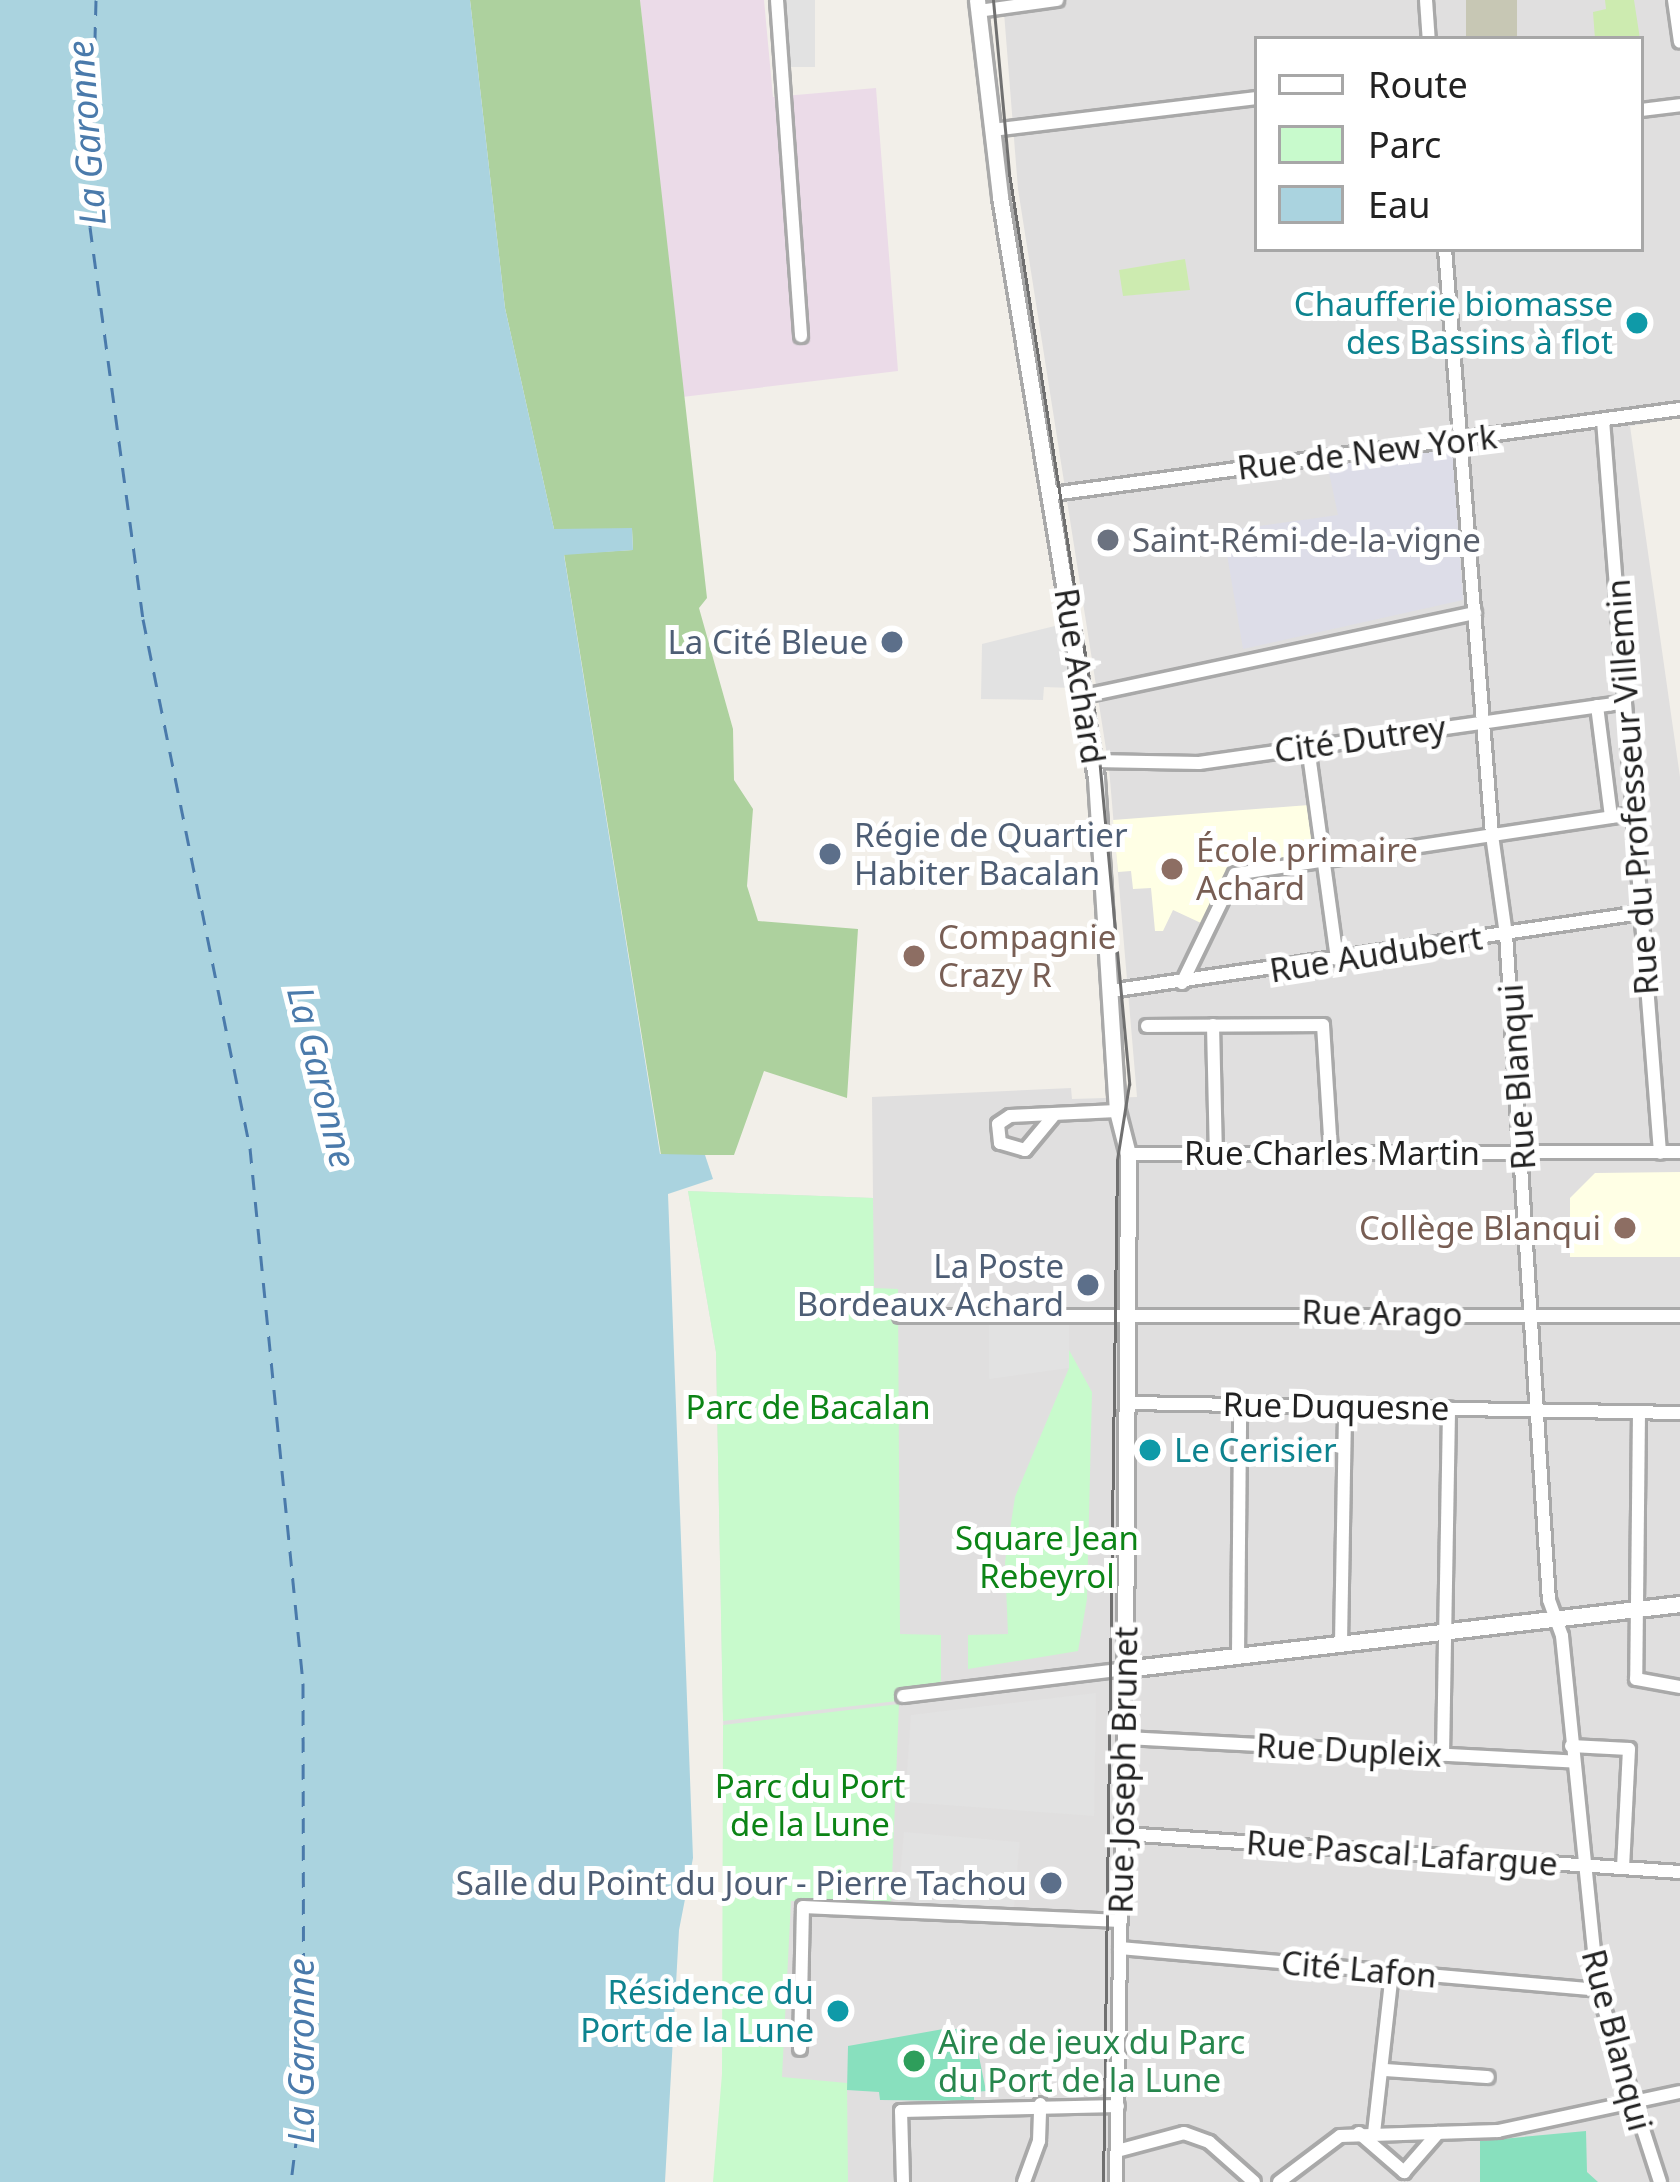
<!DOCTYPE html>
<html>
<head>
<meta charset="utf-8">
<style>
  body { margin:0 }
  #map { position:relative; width:1680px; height:2182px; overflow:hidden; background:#f2efe9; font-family:"Noto Sans",sans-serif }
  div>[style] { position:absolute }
  .residential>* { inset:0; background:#e0dfdf }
  .industrial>* { inset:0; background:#ebdbe8 }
  .education>* { inset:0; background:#ffffe5 }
  .construction>* { inset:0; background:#c7c7b4; transform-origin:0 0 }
  .grass>* { inset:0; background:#cdebb0 }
  .forest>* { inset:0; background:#add19e }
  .park>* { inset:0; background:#c8facc }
  .pitch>* { inset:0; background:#88e0be }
  .parking>* { inset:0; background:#e2e2e2; transform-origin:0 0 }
  .plaza>* { inset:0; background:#dddde8 }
  .water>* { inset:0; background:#aad3df }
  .ferry>* { height:3px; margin-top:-1.5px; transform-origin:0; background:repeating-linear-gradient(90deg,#4a7aab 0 15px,transparent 0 27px) }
  .roads { filter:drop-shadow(3px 0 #a9a9a9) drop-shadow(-3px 0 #a9a9a9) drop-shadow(0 3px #a9a9a9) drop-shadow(0 -3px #a9a9a9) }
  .minor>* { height:12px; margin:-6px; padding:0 6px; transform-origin:6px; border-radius:6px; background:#fff }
  .tertiary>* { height:15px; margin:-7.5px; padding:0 7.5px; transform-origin:7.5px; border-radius:7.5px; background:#fff }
  .tram>* { height:3px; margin:-1.5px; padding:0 1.5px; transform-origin:1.5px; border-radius:1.5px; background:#707070 }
  .dots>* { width:33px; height:33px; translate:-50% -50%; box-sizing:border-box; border:6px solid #fff; border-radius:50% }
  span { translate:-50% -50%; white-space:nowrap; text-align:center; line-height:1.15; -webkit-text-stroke:10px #fff; paint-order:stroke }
  .culture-label { font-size:33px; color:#0d838f }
  .right { translate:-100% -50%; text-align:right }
  .left { translate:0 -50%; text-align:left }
  .street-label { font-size:33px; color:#222 }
  .worship-label { font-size:33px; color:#5b616d }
  .service-label { font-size:33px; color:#4e5e75 }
  .education-label { font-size:33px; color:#785e54 }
  .park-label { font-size:33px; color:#0c8416 }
  .leisure-label { font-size:33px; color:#27864d }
  .water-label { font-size:36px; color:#4a7aab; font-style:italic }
  .legend { position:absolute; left:1254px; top:36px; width:390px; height:216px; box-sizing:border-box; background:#fff; border:3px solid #a7a7a7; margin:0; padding:15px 21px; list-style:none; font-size:36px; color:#222 }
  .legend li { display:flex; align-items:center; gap:24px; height:60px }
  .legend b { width:60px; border:3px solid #a7a7a7 }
</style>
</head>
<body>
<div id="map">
  <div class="residential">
    <i style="clip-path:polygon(evenodd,1003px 0,1680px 0,1680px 418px,1630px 426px,1680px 777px,1680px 2182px,732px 2182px,716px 1352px,688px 1191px,873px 1198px,872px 1097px,1071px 1088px,1072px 1099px,1137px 1097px,1109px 768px,1018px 189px,1003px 0,1257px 39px,1641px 39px,1641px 249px,1257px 249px,1257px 39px)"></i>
  </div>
  <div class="industrial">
    <i style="clip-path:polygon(640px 0,764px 0,773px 97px,876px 88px,898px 371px,682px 397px)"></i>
  </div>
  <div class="education">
    <i style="clip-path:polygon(1309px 805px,1313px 855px,1227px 868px,1201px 923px,1173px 910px,1163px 931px,1155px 931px,1151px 888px,1133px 889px,1131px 871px,1118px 872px,1113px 820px)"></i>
    <i style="clip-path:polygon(1680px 1172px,1680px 1257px,1570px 1257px,1570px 1198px,1595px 1173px)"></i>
  </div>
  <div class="construction">
    <i style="left:1466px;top:0;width:51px;height:39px"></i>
  </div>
  <div class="grass">
    <i style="clip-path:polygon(1605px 0,1634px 0,1640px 39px,1595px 39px,1593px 12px,1606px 9px)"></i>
    <i style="clip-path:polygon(1185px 259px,1190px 290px,1123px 296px,1119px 270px)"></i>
  </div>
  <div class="forest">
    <i style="clip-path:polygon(470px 0,640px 0,707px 598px,699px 608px,733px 729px,734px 780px,753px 809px,747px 886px,758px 921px,858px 929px,847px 1098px,764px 1071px,734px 1155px,661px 1155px,564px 554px,633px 550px,632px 529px,554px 529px,505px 308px)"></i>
  </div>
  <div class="park">
    <i style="clip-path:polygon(688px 1191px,873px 1198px,874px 1288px,898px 1289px,900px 1634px,941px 1635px,941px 1696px,723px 1721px,716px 1352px)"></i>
    <i style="clip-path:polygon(1069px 1350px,1092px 1392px,1087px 1599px,1078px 1651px,968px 1669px,968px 1635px,1008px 1634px,1005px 1562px,1015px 1497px,1069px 1368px)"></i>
    <i style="clip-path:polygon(899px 1704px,891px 1903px,791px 1901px,782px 2077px,847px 2083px,848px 2182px,713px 2182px,722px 2074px,723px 1725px)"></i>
  </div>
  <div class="pitch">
    <i style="clip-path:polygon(949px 2028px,974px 2032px,986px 2091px,974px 2092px,974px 2101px,880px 2100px,879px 2092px,847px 2090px,848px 2046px)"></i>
    <i style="clip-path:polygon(1586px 2131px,1587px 2172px,1598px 2182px,1480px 2182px,1480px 2141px)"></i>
  </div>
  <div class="parking">
    <i style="left:786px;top:0;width:29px;height:67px"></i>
    <i style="clip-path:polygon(1063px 624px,1072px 688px,1044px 687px,1043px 700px,981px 699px,982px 644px)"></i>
    <i style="clip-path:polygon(1069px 1314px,1069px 1368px,989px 1379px,989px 1315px)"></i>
    <i style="clip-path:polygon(1096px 1693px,1094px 1816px,905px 1802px,911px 1715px)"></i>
    <i style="left:904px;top:1832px;width:116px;height:71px;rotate:5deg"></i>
  </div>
  <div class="plaza">
    <i style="clip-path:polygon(1452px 445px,1463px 600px,1243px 649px,1223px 531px,1338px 515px,1327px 463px)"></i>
  </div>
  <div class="water">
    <i style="clip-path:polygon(0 0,470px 0,505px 308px,554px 529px,632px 528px,633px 550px,564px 555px,660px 1154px,705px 1155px,713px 1179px,668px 1194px,693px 1858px,679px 1930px,665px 2182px,0 2182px)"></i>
  </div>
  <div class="ferry">
    <i style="left:96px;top:0;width:227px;rotate:91.5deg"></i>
    <i style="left:90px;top:227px;width:396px;rotate:82.3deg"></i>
    <i style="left:143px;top:619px;width:540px;rotate:78.57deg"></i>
    <i style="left:250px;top:1148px;width:538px;rotate:84.34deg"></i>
    <i style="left:303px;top:1683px;width:396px;rotate:89.9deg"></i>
    <i style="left:304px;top:2079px;width:104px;rotate:97.2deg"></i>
  </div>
  <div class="roads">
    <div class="minor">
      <i style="left:777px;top:0;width:337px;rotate:85.9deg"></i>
      <i style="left:1426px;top:0;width:39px;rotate:86deg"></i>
      <i style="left:1674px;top:0;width:42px;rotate:81.9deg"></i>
      <i style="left:978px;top:11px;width:80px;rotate:-7.9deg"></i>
      <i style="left:1641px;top:110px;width:39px;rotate:-7deg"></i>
      <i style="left:992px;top:130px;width:267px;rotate:-6.9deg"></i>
      <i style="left:1445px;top:249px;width:588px;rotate:85.41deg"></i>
      <i style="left:1492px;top:835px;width:100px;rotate:82deg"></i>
      <i style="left:1506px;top:934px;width:667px;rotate:86.31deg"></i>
      <i style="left:1549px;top:1600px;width:38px;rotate:70deg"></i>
      <i style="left:1562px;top:1636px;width:356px;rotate:84.2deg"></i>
      <i style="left:1598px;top:1990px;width:202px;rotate:72.1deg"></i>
      <i style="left:1603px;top:420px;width:735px;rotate:85.55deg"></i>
      <i style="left:1053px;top:494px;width:633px;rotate:-7.72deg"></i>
      <i style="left:1084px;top:696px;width:400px;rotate:-12deg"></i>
      <i style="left:1597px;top:706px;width:112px;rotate:82.8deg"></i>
      <i style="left:1308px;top:747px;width:214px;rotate:82.2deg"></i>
      <i style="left:1094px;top:761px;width:105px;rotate:1.1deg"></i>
      <i style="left:1199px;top:763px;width:430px;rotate:-8.1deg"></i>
      <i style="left:1182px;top:983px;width:121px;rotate:-64.1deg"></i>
      <i style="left:1235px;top:874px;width:403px;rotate:-8.6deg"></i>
      <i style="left:1110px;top:991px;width:537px;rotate:-8.36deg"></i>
      <i style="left:1213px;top:1025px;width:129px;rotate:88.7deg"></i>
      <i style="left:1147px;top:1026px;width:176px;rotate:-0.3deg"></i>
      <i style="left:1323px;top:1025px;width:128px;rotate:86.4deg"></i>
      <i style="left:1055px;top:1114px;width:47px;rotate:129.8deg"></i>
      <i style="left:1025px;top:1150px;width:26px;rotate:-164deg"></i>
      <i style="left:1000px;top:1143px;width:19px;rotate:-96deg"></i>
      <i style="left:998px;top:1124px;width:14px;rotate:-34deg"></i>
      <i style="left:1010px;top:1116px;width:107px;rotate:-2.7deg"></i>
      <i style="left:1128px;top:1154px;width:552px;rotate:-0.21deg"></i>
      <i style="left:900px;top:1316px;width:780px"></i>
      <i style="left:1129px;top:1403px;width:551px;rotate:1.04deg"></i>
      <i style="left:1639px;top:1412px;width:267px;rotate:90.6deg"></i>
      <i style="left:1636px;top:1679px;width:45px;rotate:10.3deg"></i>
      <i style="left:1341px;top:1643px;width:237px;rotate:-89deg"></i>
      <i style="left:1238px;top:1656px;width:252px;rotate:-89.5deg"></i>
      <i style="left:903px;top:1696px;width:224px;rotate:-6.9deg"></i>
      <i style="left:1125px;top:1669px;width:513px;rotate:91.01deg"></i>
      <i style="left:1126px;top:1738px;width:447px;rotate:3deg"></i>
      <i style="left:1571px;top:1746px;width:58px;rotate:3deg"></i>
      <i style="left:1629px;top:1749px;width:119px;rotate:92.9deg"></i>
      <i style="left:1443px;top:1755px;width:347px;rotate:-89deg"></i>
      <i style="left:1124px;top:1834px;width:557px;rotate:3.91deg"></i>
      <i style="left:1120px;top:1948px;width:480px;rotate:5deg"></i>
      <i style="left:800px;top:2049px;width:142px;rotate:-88.8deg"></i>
      <i style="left:803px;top:1907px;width:318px;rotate:2.5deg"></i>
      <i style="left:1384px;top:2070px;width:104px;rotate:3.9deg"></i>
      <i style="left:1359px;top:2133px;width:60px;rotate:40.9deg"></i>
      <i style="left:1404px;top:2172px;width:52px;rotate:-48.9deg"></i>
      <i style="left:1374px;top:2133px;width:153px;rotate:-83.6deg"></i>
      <i style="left:1117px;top:2151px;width:69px;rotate:-15deg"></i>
      <i style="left:1184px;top:2133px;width:27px;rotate:20deg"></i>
      <i style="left:1209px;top:2142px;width:60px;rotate:41.6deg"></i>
      <i style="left:903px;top:2182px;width:71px;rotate:-91.6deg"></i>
      <i style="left:901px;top:2111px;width:217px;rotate:-1.3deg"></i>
      <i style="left:1024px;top:2182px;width:44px;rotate:-69.9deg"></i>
      <i style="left:1039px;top:2141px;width:37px;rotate:-88deg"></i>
      <i style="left:1279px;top:2182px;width:76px;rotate:-37deg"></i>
      <i style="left:1340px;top:2136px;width:158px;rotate:-1.8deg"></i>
      <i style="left:1498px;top:2131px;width:186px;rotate:-12.1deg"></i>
    </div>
    <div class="tertiary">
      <i style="left:977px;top:0;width:198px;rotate:83.3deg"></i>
      <i style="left:1000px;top:197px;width:589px;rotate:80.62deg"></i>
      <i style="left:1096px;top:778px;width:334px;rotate:86.4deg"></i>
      <i style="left:1117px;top:1111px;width:44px;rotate:75.7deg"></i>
      <i style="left:1128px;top:1154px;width:515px;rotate:90.33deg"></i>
      <i style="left:1125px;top:1669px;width:559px;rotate:-6.68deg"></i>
    </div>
  </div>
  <div class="tram">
    <i style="left:993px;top:0;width:174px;rotate:84.7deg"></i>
    <i style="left:1009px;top:173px;width:559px;rotate:81.04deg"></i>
    <i style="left:1096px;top:725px;width:361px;rotate:84.7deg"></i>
    <i style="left:1129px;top:1084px;width:77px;rotate:99deg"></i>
    <i style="left:1117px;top:1160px;width:1022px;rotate:90.78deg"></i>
  </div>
  <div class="dots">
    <i style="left:1637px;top:323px;background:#0f9aa8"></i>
    <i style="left:1108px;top:540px;background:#6b7280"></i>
    <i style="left:892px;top:642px;background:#5c6f8a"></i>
    <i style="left:830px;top:854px;background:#5c6f8a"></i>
    <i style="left:1172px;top:869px;background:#8d6e63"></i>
    <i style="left:914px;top:956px;background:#8d6e63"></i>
    <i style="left:1625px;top:1228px;background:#8d6e63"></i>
    <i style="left:1088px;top:1285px;background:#5c6f8a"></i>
    <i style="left:1150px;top:1450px;background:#0f9aa8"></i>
    <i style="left:1051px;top:1883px;background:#5c6f8a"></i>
    <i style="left:838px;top:2011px;background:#0f9aa8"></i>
    <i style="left:914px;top:2061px;background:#2e9e5b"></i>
  </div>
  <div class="culture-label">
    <span class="right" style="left:1613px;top:323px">Chaufferie biomasse<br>des Bassins à flot</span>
    <span class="left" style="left:1174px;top:1450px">Le Cerisier</span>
    <span class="right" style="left:814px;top:2011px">Résidence du<br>Port de la Lune</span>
  </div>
  <div class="street-label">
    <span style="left:1367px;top:452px;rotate:-7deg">Rue de New York</span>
    <span style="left:1080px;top:676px;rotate:81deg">Rue Achard</span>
    <span style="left:1360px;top:739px;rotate:-8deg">Cité Dutrey</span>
    <span style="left:1632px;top:787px;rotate:-94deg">Rue du Professeur Villemin</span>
    <span style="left:1376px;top:954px;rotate:-9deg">Rue Audubert</span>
    <span style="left:1517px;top:1077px;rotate:-94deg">Rue Blanqui</span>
    <span style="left:1332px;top:1153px">Rue Charles Martin</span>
    <span style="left:1382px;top:1313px;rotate:1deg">Rue Arago</span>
    <span style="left:1336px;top:1406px;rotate:1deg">Rue Duquesne</span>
    <span style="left:1349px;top:1750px;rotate:3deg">Rue Dupleix</span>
    <span style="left:1123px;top:1770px;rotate:-89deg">Rue Joseph Brunet</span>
    <span style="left:1402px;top:1853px;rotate:4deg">Rue Pascal Lafargue</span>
    <span style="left:1359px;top:1969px;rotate:5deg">Cité Lafon</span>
    <span style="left:1617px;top:2040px;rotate:75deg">Rue Blanqui</span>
  </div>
  <div class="worship-label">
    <span class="left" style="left:1132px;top:540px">Saint-Rémi-de-la-vigne</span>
  </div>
  <div class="service-label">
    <span class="right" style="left:868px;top:642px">La Cité Bleue</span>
    <span class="left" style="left:854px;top:854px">Régie de Quartier<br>Habiter Bacalan</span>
    <span class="right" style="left:1064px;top:1285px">La Poste<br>Bordeaux Achard</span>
    <span class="right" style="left:1027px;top:1883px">Salle du Point du Jour - Pierre Tachou</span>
  </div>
  <div class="education-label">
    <span class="left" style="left:1196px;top:869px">École primaire<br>Achard</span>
    <span class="left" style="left:938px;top:956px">Compagnie<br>Crazy R</span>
    <span class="right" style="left:1601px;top:1228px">Collège Blanqui</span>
  </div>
  <div class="park-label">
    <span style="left:808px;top:1407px">Parc de Bacalan</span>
    <span style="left:1047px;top:1557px">Square Jean<br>Rebeyrol</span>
    <span style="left:810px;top:1805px">Parc du Port<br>de la Lune</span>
  </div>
  <div class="leisure-label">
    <span class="left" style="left:938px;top:2061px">Aire de jeux du Parc<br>du Port de la Lune</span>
  </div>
  <div class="water-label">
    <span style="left:86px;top:133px;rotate:-94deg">La Garonne</span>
    <span style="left:322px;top:1077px;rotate:76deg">La Garonne</span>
    <span style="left:301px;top:2051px;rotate:-90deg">La Garonne</span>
  </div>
  <ul class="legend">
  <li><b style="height:15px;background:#fff"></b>Route</li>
  <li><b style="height:33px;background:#c8facc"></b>Parc</li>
  <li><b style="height:33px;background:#aad3df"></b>Eau</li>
  </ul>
</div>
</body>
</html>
